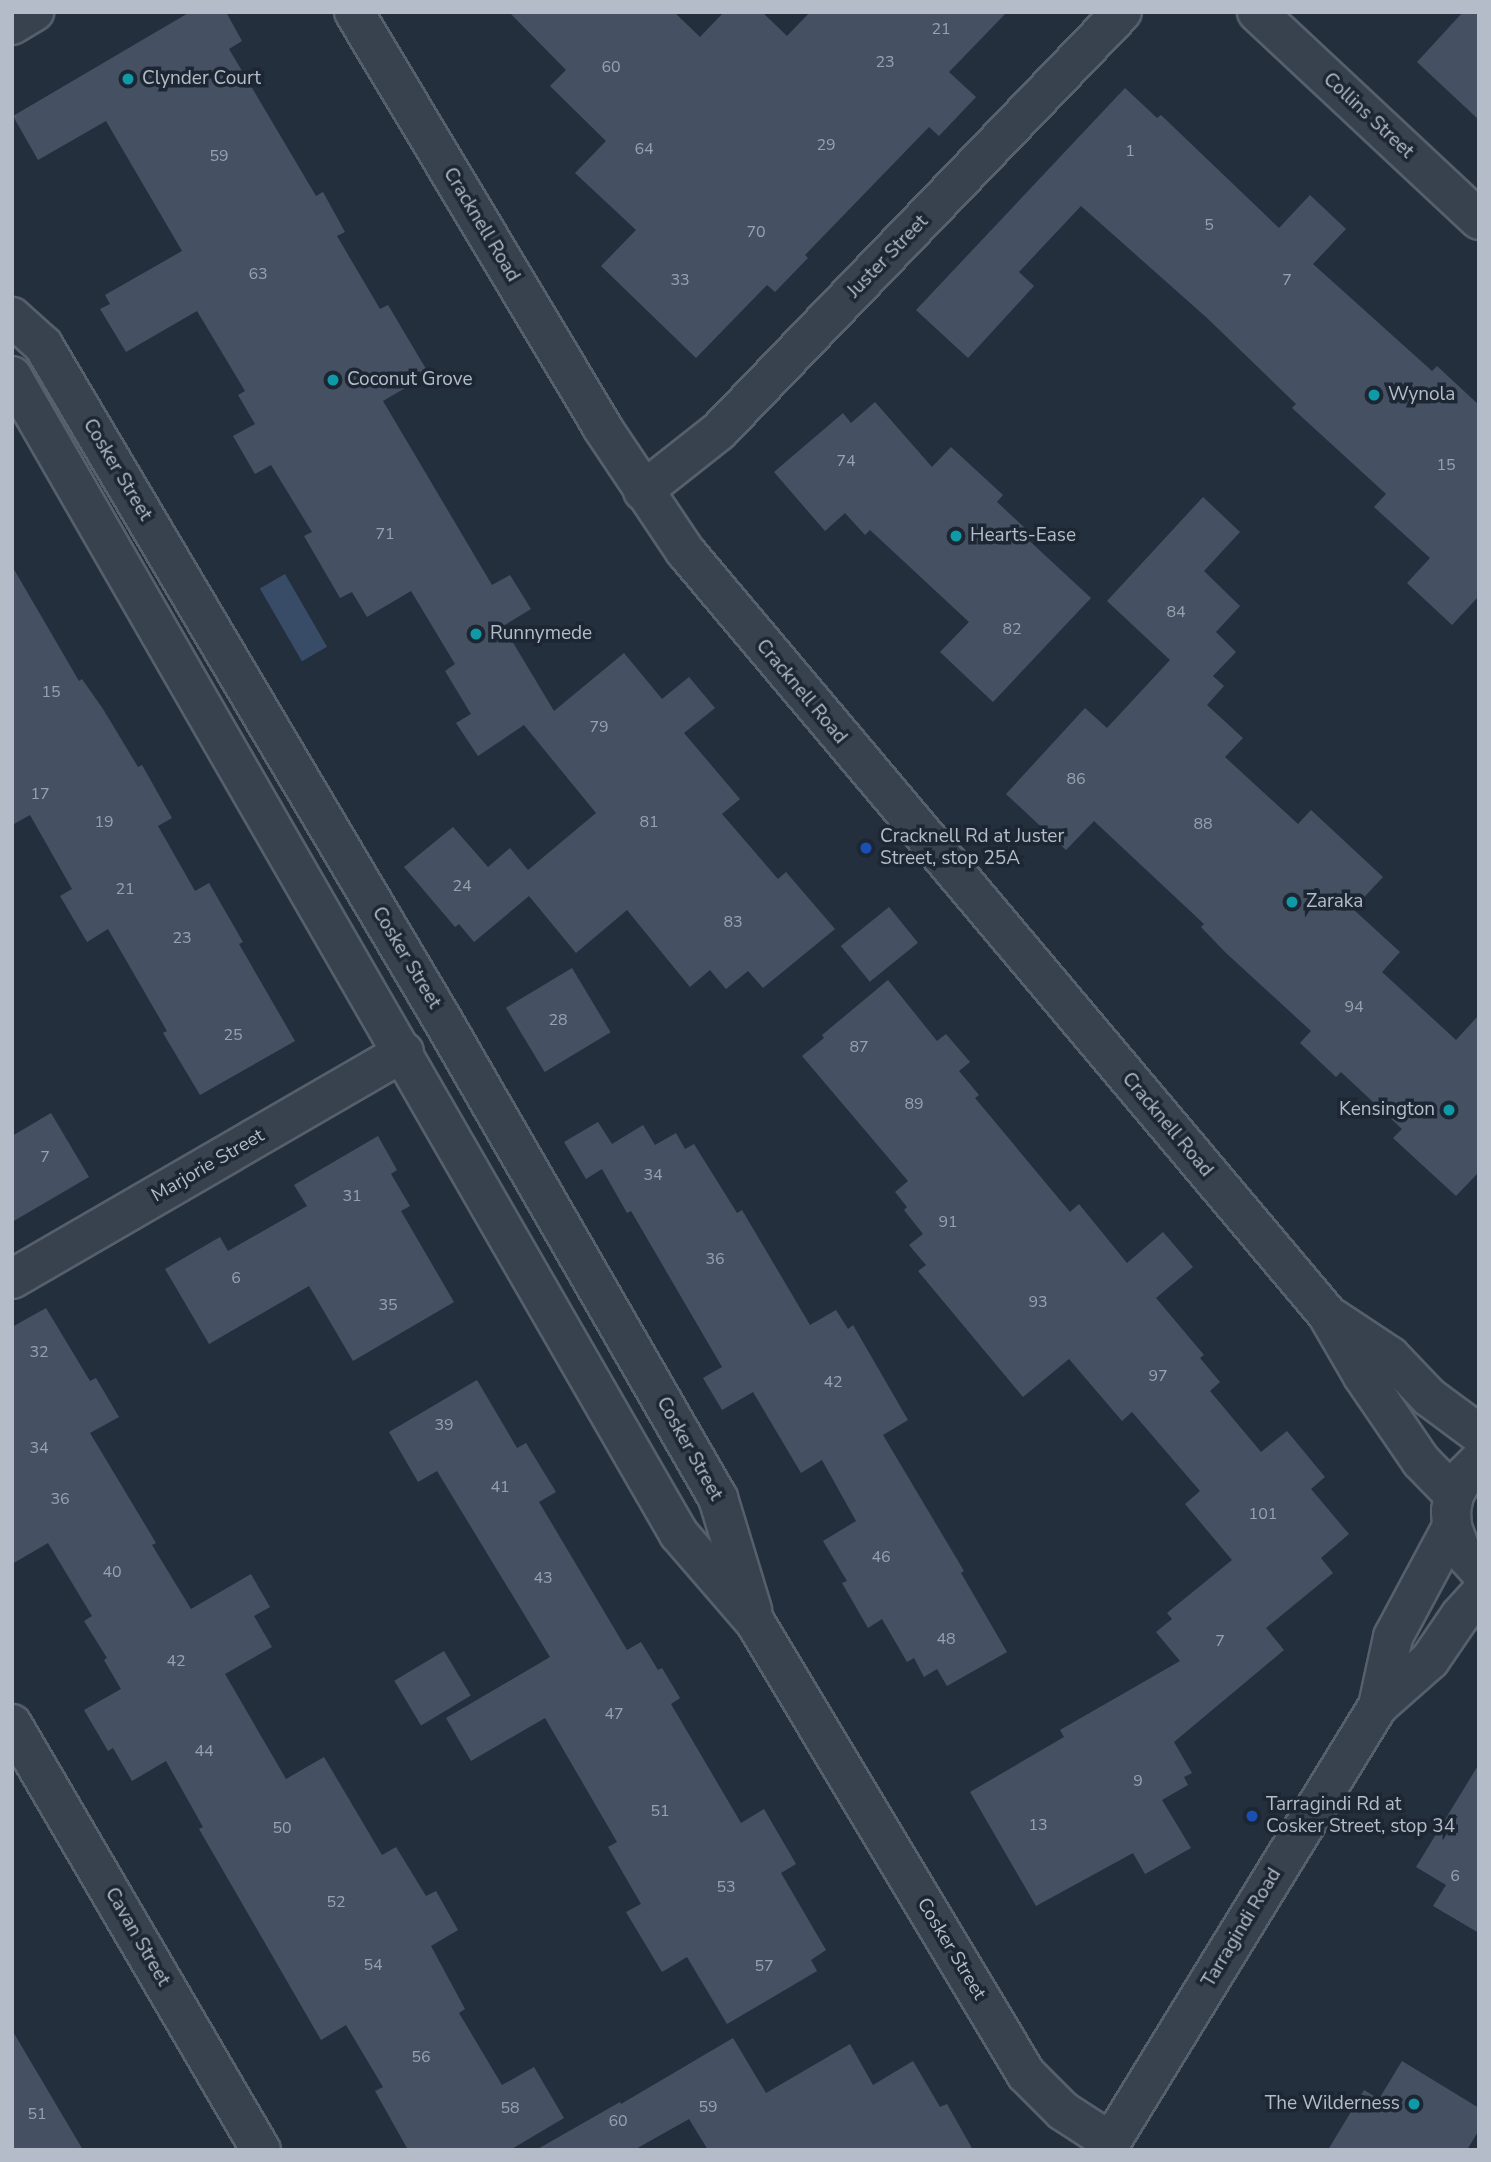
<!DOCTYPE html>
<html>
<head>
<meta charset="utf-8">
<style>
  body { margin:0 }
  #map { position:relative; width:1491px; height:2162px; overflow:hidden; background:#242f3e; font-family:"Nunito Sans",sans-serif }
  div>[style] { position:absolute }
  .water>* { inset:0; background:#394c67; transform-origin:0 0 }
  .building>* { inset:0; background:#455162; transform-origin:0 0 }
  .roads { filter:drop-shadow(2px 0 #565f6c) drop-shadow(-2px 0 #565f6c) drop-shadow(0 2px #565f6c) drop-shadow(0 -2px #565f6c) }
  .minor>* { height:38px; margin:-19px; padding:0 19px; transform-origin:19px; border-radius:19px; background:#38414e }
  .tertiary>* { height:38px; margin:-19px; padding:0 19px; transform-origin:19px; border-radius:19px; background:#38414e }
  .dots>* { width:19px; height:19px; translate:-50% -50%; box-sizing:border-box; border:4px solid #1d2633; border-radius:50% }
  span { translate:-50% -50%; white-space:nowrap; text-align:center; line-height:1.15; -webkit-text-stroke:7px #1d2633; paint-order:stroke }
  .number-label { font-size:16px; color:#98a1af }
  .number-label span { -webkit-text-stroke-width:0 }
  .poi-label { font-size:19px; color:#b4bcc9 }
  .left { translate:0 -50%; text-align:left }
  .right { translate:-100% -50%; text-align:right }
  .street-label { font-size:19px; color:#b4bcc9 }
  .frame { position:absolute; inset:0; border:14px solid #b4bcc9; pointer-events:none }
</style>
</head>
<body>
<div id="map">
  <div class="water">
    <i style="left:285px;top:574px;width:84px;height:29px;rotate:60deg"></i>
  </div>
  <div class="building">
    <i style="clip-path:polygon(190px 12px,226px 12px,242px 41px,229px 49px,316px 196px,323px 192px,345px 232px,337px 236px,380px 309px,388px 305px,429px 374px,383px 401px,492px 585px,510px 575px,531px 609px,503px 626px,554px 711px,624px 653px,662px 699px,689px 677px,715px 708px,684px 733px,740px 799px,722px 814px,778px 879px,786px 872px,835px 929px,763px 988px,748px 971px,726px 989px,710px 970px,690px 987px,627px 910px,576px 953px,529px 896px,474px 942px,459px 924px,455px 927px,404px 867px,453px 827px,488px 867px,510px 848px,528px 870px,596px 813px,524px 725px,478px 756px,456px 723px,471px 714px,445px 671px,455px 664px,411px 591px,367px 617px,352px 592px,340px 598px,304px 536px,312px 532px,271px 465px,255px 474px,233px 436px,255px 424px,238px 395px,245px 391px,197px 311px,126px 352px,100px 309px,110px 304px,105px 295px,182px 251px,106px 121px,38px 160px,13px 116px)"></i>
    <i style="clip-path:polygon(509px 12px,674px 12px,700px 37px,724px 12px,762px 12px,787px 36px,810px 12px,1007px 12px,949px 72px,976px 97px,939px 136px,929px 127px,805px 255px,808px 258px,775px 292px,767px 285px,696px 358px,601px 266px,636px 230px,575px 173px,606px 141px,550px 86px,566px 70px)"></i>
    <i style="clip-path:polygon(1463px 12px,1479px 12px,1479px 120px,1417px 62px)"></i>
    <i style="clip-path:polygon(1125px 88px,1157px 118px,1161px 115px,1279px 228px,1310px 195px,1346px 229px,1313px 264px,1432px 371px,1437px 366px,1479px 405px,1479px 596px,1452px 625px,1407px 583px,1430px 558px,1374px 507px,1386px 494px,1292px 408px,1296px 404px,1207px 318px,1081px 206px,1019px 272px,1034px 286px,968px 358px,916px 310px)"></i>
    <i style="clip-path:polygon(875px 402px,932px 467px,951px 447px,1003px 495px,997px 502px,1026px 529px,1022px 534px,1091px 598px,993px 702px,940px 652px,969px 622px,870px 530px,865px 535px,845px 513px,825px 531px,774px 472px,843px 413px,851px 423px)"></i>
    <i style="clip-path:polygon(1203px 497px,1240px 532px,1204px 571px,1240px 606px,1216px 632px,1236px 652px,1213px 676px,1224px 686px,1207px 705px,1243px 738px,1225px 757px,1298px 824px,1311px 810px,1383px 877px,1353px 909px,1400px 952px,1382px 972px,1456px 1040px,1479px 1015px,1479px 1172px,1456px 1196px,1393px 1138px,1402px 1129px,1341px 1072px,1336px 1077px,1300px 1043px,1311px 1031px,1225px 952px,1201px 927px,1204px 924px,1094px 821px,1066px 850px,1006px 794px,1085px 708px,1107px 728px,1170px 660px,1107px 601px)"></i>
    <i style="clip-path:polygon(12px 566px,79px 681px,82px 679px,103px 709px,138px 767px,142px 765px,172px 818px,158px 826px,195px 891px,209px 883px,243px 942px,239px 944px,295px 1041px,200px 1095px,163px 1033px,167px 1031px,108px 929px,87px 942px,60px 896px,72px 889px,30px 815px,12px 825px)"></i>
    <i style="left:889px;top:907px;width:46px;height:62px;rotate:51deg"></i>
    <i style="left:572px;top:968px;width:75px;height:77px;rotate:59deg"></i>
    <i style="clip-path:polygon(888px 980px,937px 1041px,946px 1034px,970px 1062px,959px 1071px,979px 1095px,975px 1098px,1070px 1212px,1079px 1204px,1127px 1263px,1163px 1232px,1193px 1267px,1156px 1298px,1204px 1355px,1200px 1358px,1220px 1382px,1210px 1391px,1261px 1452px,1287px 1431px,1325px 1477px,1311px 1489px,1349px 1534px,1321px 1558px,1333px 1573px,1266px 1628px,1284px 1650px,1174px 1742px,1192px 1773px,1184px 1777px,1188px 1785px,1162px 1800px,1191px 1848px,1145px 1874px,1133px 1853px,1036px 1906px,970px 1792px,1064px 1737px,1060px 1730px,1180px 1661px,1156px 1632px,1172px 1619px,1167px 1613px,1232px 1560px,1185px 1504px,1200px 1491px,1132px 1412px,1122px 1421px,1069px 1359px,1023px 1397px,918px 1271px,926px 1265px,909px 1245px,923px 1234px,904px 1210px,907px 1207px,895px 1192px,908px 1181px,802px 1056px,824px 1038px,822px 1035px)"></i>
    <i style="clip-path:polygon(51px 1113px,89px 1177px,12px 1222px,12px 1136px)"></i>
    <i style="clip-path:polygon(598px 1122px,612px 1144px,643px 1125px,655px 1145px,676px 1133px,685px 1149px,694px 1144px,737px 1213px,742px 1210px,810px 1325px,836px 1310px,848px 1329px,853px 1325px,908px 1420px,883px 1435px,964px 1571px,961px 1573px,1007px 1652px,947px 1686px,937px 1669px,924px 1677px,914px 1658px,907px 1662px,882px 1619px,868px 1628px,842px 1583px,847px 1581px,823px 1541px,856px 1521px,822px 1460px,801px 1473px,753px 1392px,722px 1410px,703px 1378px,722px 1367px,631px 1211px,627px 1213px,602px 1169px,586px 1179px,564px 1142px)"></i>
    <i style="clip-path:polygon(378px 1136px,397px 1170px,391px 1174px,410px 1206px,401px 1211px,454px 1302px,353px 1361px,309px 1286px,209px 1344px,165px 1269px,220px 1237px,228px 1251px,307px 1206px,294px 1185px)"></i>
    <i style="clip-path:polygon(46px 1308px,90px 1381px,96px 1378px,119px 1417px,90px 1433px,156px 1543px,152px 1545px,191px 1609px,251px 1574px,270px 1607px,254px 1616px,272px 1647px,225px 1674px,286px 1779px,324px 1757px,382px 1855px,396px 1847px,426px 1896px,436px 1891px,458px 1930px,431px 1946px,465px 2009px,459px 2013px,502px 2085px,534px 2067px,564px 2118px,510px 2150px,408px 2150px,375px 2091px,383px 2087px,346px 2025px,321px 2040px,199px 1829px,203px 1827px,166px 1761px,132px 1781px,113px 1748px,108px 1751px,84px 1710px,121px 1689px,104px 1660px,107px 1658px,84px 1621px,92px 1616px,48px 1543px,12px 1564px,12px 1327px)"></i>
    <i style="clip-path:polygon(477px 1380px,517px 1448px,526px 1443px,556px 1492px,539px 1502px,627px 1650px,641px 1642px,658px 1670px,662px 1668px,680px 1698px,671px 1704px,741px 1823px,764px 1809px,796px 1864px,781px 1873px,826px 1950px,811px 1960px,817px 1971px,727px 2024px,687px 1957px,662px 1972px,626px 1912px,641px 1904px,608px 1847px,617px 1842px,545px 1718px,471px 1761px,446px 1718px,550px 1657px,437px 1471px,418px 1482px,389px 1432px)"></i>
    <i style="left:444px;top:1651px;width:52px;height:58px;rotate:59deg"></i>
    <i style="clip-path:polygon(1479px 1764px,1479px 1933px,1433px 1906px,1446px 1885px,1416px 1867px)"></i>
    <i style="clip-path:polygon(12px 2030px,83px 2150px,12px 2150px)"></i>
    <i style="clip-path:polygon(733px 2038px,766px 2093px,850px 2044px,873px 2085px,913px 2061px,940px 2107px,947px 2104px,973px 2150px,708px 2150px,689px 2119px,634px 2150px,536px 2150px,620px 2102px,621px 2104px)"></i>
    <i style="clip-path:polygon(1402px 2061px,1479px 2108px,1479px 2130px,1467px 2150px,1328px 2150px,1364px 2090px,1379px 2099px)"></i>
  </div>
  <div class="roads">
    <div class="minor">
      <i style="left:1257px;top:12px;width:304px;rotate:43.1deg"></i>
      <i style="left:12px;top:25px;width:26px;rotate:-31deg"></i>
      <i style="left:12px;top:317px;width:42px;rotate:42.1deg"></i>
      <i style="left:43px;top:345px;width:791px;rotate:59.38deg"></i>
      <i style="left:446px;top:1026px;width:545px;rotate:60.05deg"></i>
      <i style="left:718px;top:1498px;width:117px;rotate:73.1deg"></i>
      <i style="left:12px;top:376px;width:1336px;rotate:60.06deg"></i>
      <i style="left:679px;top:1534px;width:116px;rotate:49.2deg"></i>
      <i style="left:755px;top:1622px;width:527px;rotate:59.05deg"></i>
      <i style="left:1026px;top:2074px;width:52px;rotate:45deg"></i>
      <i style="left:1063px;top:2111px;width:57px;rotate:32.9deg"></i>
      <i style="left:643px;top:491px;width:97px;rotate:-38.3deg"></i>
      <i style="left:719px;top:431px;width:581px;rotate:-46.12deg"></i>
      <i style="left:12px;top:1279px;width:453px;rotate:-30.1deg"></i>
      <i style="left:1378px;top:1706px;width:71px;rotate:-77.7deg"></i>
      <i style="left:1393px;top:1637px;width:125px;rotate:-61.8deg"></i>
      <i style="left:12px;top:1724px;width:493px;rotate:59.7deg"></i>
      <i style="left:1106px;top:2150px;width:521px;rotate:-58.51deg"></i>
      <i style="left:1378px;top:1706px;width:69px;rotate:-41.5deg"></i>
      <i style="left:1430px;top:1660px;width:53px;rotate:-55.7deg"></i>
      <i style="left:1460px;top:1616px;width:28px;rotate:-48deg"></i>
    </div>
    <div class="tertiary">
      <i style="left:354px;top:12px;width:483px;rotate:59.1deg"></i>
      <i style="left:602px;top:427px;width:149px;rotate:56.2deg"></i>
      <i style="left:685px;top:551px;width:997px;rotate:49.92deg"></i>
      <i style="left:1327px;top:1314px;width:72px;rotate:59.9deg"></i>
      <i style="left:1363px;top:1376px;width:103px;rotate:55.7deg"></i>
      <i style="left:1421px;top:1461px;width:47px;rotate:45.9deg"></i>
      <i style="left:1334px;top:1319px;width:67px;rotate:33.5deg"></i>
      <i style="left:1390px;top:1356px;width:57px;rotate:46.4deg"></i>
      <i style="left:1429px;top:1397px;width:62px;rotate:36.5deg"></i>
      <i style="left:1479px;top:1461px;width:20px;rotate:135deg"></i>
      <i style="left:1465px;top:1475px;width:23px;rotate:119deg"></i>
      <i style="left:1454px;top:1495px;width:16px;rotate:101deg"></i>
      <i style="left:1451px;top:1511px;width:16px;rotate:86deg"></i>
      <i style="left:1452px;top:1527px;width:23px;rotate:70deg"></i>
      <i style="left:1460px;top:1549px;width:28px;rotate:48deg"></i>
    </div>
  </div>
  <div class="dots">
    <i style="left:128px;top:79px;background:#0f9aa8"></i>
    <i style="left:333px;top:380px;background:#0f9aa8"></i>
    <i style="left:1374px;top:395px;background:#0f9aa8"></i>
    <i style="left:956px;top:536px;background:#0f9aa8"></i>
    <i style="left:476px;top:634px;background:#0f9aa8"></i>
    <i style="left:866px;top:848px;background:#1a4fb4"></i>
    <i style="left:1292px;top:902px;background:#0f9aa8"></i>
    <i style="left:1449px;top:1110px;background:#0f9aa8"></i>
    <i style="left:1252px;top:1816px;background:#1a4fb4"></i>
    <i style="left:1414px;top:2104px;background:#0f9aa8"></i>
  </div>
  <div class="number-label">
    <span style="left:941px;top:29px">21</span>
    <span style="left:885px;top:62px">23</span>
    <span style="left:611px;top:67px">60</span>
    <span style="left:826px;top:145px">29</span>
    <span style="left:644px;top:149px">64</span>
    <span style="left:1130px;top:151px">1</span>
    <span style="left:219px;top:156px">59</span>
    <span style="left:1209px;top:225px">5</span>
    <span style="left:756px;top:232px">70</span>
    <span style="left:258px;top:274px">63</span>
    <span style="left:680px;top:280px">33</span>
    <span style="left:1287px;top:280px">7</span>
    <span style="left:846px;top:461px">74</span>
    <span style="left:1446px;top:465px">15</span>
    <span style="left:385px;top:534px">71</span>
    <span style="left:1176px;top:612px">84</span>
    <span style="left:1012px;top:629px">82</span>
    <span style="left:51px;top:692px">15</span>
    <span style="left:599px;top:727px">79</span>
    <span style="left:1076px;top:779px">86</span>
    <span style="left:40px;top:794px">17</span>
    <span style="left:104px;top:822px">19</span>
    <span style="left:649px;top:822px">81</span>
    <span style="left:1203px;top:824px">88</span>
    <span style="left:462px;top:886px">24</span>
    <span style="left:125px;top:889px">21</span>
    <span style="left:733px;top:922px">83</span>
    <span style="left:182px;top:938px">23</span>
    <span style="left:1354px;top:1007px">94</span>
    <span style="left:558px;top:1020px">28</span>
    <span style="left:233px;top:1035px">25</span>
    <span style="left:859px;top:1047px">87</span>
    <span style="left:914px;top:1104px">89</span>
    <span style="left:45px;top:1157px">7</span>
    <span style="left:653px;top:1175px">34</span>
    <span style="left:352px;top:1196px">31</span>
    <span style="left:948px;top:1222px">91</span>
    <span style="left:715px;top:1259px">36</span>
    <span style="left:236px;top:1278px">6</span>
    <span style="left:1038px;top:1302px">93</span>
    <span style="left:388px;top:1305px">35</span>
    <span style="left:39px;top:1352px">32</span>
    <span style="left:1158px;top:1376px">97</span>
    <span style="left:833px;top:1382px">42</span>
    <span style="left:444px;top:1425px">39</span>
    <span style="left:39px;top:1448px">34</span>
    <span style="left:500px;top:1487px">41</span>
    <span style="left:60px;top:1499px">36</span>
    <span style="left:1263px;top:1514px">101</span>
    <span style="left:881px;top:1557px">46</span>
    <span style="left:112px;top:1572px">40</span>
    <span style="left:543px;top:1578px">43</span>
    <span style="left:946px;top:1639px">48</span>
    <span style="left:1220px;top:1641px">7</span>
    <span style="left:176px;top:1661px">42</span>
    <span style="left:614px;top:1714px">47</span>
    <span style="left:204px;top:1751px">44</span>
    <span style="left:1138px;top:1781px">9</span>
    <span style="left:660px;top:1811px">51</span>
    <span style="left:1038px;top:1825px">13</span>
    <span style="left:282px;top:1828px">50</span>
    <span style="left:1455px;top:1876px">6</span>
    <span style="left:726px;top:1887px">53</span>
    <span style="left:336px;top:1902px">52</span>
    <span style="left:373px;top:1965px">54</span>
    <span style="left:764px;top:1966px">57</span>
    <span style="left:421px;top:2057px">56</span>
    <span style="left:708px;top:2107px">59</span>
    <span style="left:510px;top:2108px">58</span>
    <span style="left:37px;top:2114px">51</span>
    <span style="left:618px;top:2121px">60</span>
  </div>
  <div class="poi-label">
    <span class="left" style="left:142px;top:79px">Clynder Court</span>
    <span class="left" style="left:347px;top:380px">Coconut Grove</span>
    <span class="left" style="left:1388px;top:395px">Wynola</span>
    <span class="left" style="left:970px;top:536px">Hearts-Ease</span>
    <span class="left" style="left:490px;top:634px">Runnymede</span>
    <span class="left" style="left:880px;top:848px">Cracknell Rd at Juster<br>Street, stop 25A</span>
    <span class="left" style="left:1306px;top:902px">Zaraka</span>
    <span class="right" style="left:1435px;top:1110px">Kensington</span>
    <span class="left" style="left:1266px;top:1816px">Tarragindi Rd at<br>Cosker Street, stop 34</span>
    <span class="right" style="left:1400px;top:2104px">The Wilderness</span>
  </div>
  <div class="street-label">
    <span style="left:1368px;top:116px;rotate:43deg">Collins Street</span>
    <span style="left:481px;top:225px;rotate:59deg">Cracknell Road</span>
    <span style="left:888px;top:257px;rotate:-46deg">Juster Street</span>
    <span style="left:117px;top:470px;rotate:59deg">Cosker Street</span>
    <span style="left:801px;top:692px;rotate:50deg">Cracknell Road</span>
    <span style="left:406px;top:958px;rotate:59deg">Cosker Street</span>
    <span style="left:1167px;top:1125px;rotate:50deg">Cracknell Road</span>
    <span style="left:208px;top:1166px;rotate:-30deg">Marjorie Street</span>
    <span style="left:689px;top:1449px;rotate:61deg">Cosker Street</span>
    <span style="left:1242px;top:1928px;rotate:-59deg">Tarragindi Road</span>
    <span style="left:137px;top:1937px;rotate:60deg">Cavan Street</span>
    <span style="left:951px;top:1949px;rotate:59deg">Cosker Street</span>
  </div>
  <div class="frame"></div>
</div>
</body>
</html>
